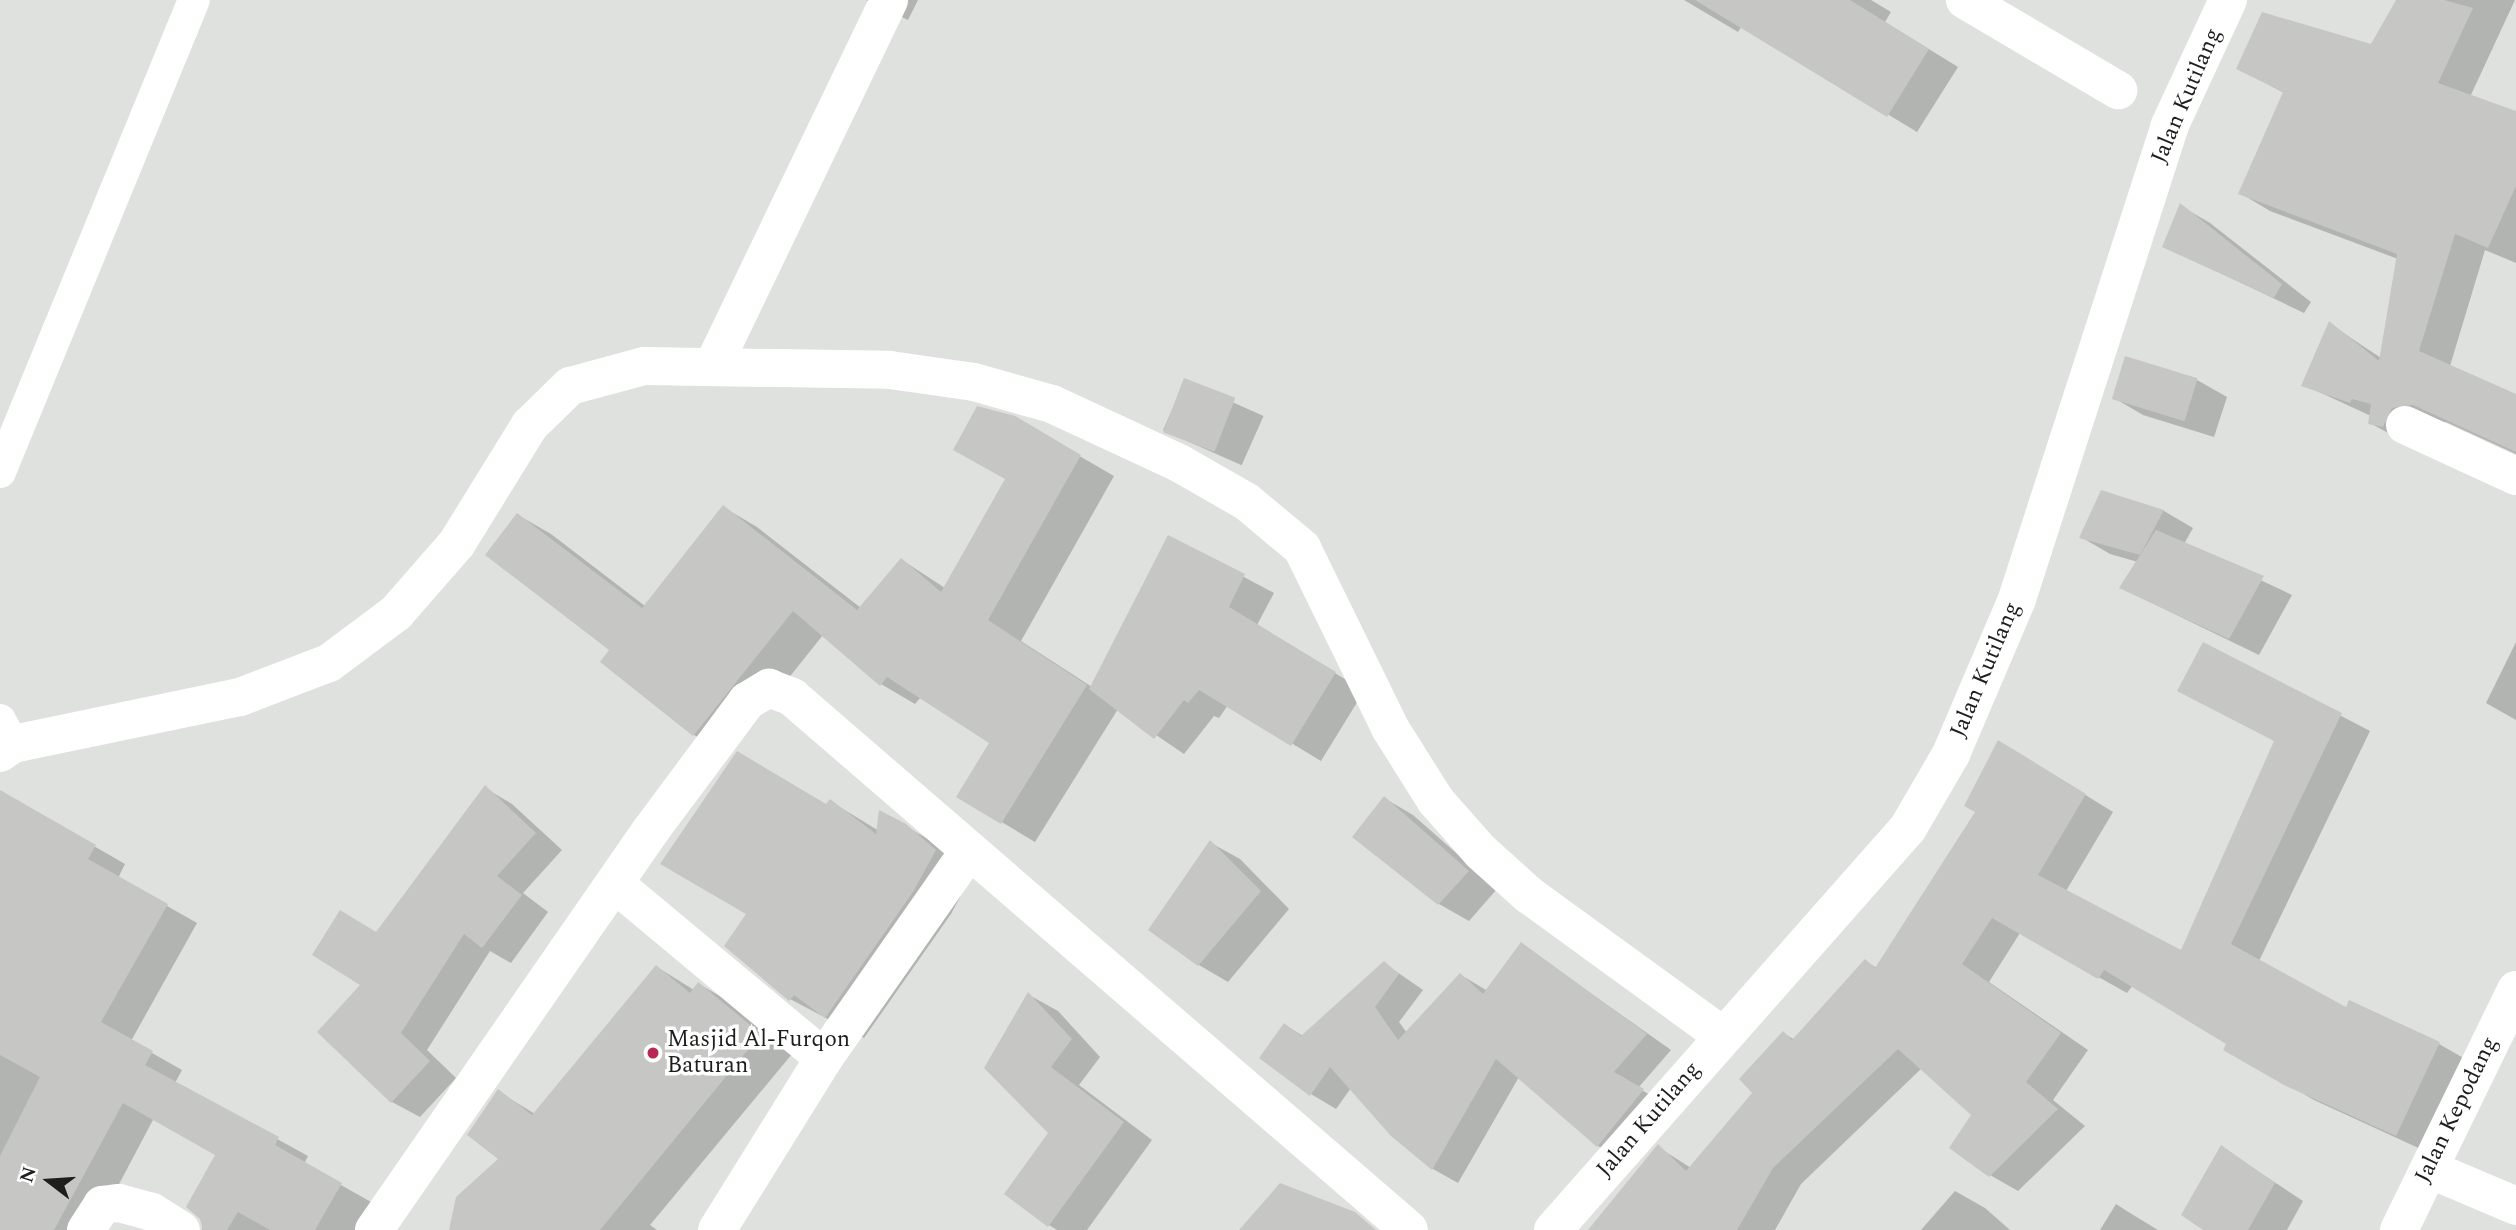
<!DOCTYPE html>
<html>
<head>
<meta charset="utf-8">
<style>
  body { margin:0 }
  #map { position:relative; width:2516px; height:1230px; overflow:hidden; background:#dfe1de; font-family:Spectral,serif }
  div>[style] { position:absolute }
  .shadow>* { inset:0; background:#0003; transform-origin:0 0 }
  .building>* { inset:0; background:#c6c7c4; transform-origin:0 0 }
  .service>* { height:32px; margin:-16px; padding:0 16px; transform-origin:16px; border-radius:16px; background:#fff }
  .minor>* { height:38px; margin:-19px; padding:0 19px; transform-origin:19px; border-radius:19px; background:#fff }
  .dots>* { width:19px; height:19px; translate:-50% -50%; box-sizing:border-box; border:4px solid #fff; border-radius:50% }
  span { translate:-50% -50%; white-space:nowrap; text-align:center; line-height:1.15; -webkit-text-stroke:7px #fff; paint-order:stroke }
  .street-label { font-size:23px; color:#1d1e1d }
  .poi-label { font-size:23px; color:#1d1e1d }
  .left { translate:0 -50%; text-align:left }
  .north { position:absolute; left:14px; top:1146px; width:70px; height:70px; -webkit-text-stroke:5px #fff; paint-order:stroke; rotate:287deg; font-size:19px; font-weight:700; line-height:28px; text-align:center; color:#1d1e1d }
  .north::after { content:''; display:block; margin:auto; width:24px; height:32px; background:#1d1e1d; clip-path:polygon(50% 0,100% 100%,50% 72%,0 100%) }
</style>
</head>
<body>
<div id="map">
  <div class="shadow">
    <i style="clip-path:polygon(866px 0,918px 0,908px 20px)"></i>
    <i style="clip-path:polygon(1684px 0,1871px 0,1891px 12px,1885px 22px,1958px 67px,1917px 132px,1742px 26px,1738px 32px)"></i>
    <i style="clip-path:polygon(2398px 0,2515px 0,2470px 97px,2516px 113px,2516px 263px,2485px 250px,2450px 366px,2516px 396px,2516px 454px,2446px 422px,2423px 424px,2401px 440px,2370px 423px,2371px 416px,2304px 385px,2330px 324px,2381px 358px,2398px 259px,2270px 211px,2240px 193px,2284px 93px,2238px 68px,2372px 46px)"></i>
    <i style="clip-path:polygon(2181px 206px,2210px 223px,2311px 302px,2304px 313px,2164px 246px)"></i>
    <i style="clip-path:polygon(2197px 380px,2227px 397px,2214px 437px,2143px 415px,2114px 398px)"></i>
    <i style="left:1185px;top:381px;width:86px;height:54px;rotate:24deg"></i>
    <i style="clip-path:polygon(1014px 418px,1114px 476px,1021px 641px,1092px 687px,1169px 537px,1274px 593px,1257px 625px,1364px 691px,1321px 761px,1228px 705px,1219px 718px,1214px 716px,1184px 754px,1118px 709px,1035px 842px,958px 796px,991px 742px,921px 697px,915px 704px,881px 684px,823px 635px,728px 754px,694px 735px,602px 662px,611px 650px,518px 515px,551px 534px,645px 606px,723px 507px,757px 527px,861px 608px,902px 560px,945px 588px,1008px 479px)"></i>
    <i style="clip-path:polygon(2102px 493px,2164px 511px,2193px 528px,2184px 544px,2292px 595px,2259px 655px,2121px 588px,2138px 562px,2110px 554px,2081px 537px)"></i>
    <i style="clip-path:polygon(2516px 642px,2516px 720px,2486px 703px)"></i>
    <i style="clip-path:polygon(2204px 644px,2370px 731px,2259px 961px,2347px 1010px,2439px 1044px,2467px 1060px,2425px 1151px,2314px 1100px,2225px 1049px,2229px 1043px,2133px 985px,2127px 993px,2020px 933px,1989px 982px,2088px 1050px,2053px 1100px,2085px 1126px,2018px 1191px,1990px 1175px,1974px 1115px,1922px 1068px,1801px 1184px,1775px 1230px,1591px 1230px,1658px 1147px,1691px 1168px,1755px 1093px,1783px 1033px,1795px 1040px,1865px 961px,1877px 968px,2027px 759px,2113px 812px,2066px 891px,2182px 952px,2275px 741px,2180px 691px)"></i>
    <i style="clip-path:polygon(485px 788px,512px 804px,562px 850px,523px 893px,548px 912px,511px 963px,490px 951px,427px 1050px,456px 1078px,420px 1117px,392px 1102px,319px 1032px,363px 985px,377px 933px)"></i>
    <i style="clip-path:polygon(0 792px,125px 864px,118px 878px,197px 923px,131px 1041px,182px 1070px,175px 1083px,308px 1156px,304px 1164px,371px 1202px,355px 1230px,202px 1230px,218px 1154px,154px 1118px,100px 1220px,102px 1230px,0 1230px)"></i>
    <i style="clip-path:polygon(1384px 798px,1413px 815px,1497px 889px,1469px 921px,1439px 904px,1355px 837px)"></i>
    <i style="clip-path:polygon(830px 801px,879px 831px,905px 826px,944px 848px,973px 873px,951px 914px,864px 1038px,790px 999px)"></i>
    <i style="clip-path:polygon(1211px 843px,1240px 859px,1289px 909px,1228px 982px,1199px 965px)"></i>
    <i style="clip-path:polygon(1521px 944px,1671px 1050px,1638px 1088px,1668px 1105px,1624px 1160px,1598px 1146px,1519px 1077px,1458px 1183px,1433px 1169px,1351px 1088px,1336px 1109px,1311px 1094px,1285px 1025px,1303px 1036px,1384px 963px,1423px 990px,1399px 1022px,1407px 1033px,1461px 975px,1486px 990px)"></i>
    <i style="clip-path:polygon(657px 967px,694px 990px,699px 984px,730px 1002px,792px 1054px,650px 1225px,657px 1230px,451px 1230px,501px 1159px,499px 1092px,535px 1114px)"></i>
    <i style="clip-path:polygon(1029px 995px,1058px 1011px,1100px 1057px,1079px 1085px,1152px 1140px,1087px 1230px,1057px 1230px,1049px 1225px,1051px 1133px)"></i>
    <i style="clip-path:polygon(2221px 1147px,2303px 1201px,2287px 1230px,2206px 1230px)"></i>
    <i style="clip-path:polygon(1955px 1191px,1985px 1208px,2010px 1230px,1921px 1230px)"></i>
    <i style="clip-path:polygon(2116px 1204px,2130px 1213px,2158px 1230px,2100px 1230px)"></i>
  </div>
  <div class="building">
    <i style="clip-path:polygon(1695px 0,1850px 0,1929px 49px,1887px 117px)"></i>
    <i style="clip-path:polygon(2396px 0,2444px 0,2473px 8px,2438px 83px,2516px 111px,2516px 186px,2488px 248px,2455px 234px,2419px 351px,2516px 394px,2516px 452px,2413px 405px,2392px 408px,2383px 427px,2368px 424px,2371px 404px,2352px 399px,2350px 403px,2301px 386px,2329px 321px,2379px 361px,2397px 254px,2238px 194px,2283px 92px,2236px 69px,2262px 12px,2371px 44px)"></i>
    <i style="clip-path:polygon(2180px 203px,2282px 284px,2274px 298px,2162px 247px)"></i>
    <i style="left:2125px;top:356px;width:76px;height:45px;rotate:17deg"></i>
    <i style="left:1184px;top:378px;width:55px;height:58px;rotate:21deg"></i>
    <i style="clip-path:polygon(977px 406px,1015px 416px,1081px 455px,988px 620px,1087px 685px,1001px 824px,956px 797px,989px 743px,887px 677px,880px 686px,793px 611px,693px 736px,600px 662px,609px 650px,485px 555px,517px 513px,642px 608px,723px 505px,857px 610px,901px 558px,941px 592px,1005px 479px,953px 450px)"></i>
    <i style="clip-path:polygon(2101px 490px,2164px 510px,2140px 555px,2079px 538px)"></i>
    <i style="clip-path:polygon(2156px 530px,2264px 576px,2229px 639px,2119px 588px)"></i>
    <i style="clip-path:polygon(1168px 535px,1245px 574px,1229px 607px,1336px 672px,1291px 746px,1199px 690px,1188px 703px,1184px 700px,1154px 739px,1089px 689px)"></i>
    <i style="clip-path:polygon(2203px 642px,2342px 713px,2231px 944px,2346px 1007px,2349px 1000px,2440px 1042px,2396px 1136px,2284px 1085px,2223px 1050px,2226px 1044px,2104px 970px,2098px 979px,1992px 918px,1962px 964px,2061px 1033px,2026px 1082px,2058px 1109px,1989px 1177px,1949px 1148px,1971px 1115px,1898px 1049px,1773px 1168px,1737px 1230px,1588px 1230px,1658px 1144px,1686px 1171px,1752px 1093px,1739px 1079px,1783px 1031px,1792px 1040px,1865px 959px,1875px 968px,1975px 812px,1964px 806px,1998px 740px,2086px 794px,2038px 875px,2181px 950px,2274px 741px,2177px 691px)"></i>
    <i style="clip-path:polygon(737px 751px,826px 804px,830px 799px,876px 834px,879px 810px,906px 824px,936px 850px,913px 892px,825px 1018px,794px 995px,789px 1001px,724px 946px,746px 914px,660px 864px)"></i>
    <i style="clip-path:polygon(485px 785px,536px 833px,497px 876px,522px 895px,482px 948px,464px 934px,401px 1033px,430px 1061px,391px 1103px,317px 1032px,360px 985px,312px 955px,340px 910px,376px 932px)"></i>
    <i style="clip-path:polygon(0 790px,96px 845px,88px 859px,168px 904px,101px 1022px,153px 1051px,145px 1065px,279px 1137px,275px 1145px,342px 1183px,315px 1230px,270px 1230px,238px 1212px,227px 1230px,203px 1230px,200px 1219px,186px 1207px,215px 1155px,123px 1103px,54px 1230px,0 1230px,0 1156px,40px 1077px,0 1055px)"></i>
    <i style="clip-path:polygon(1384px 796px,1469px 871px,1438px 905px,1352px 837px)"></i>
    <i style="clip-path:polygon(1210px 840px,1261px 891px,1198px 966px,1148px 930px)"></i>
    <i style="clip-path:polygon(1521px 942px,1647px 1034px,1614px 1072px,1644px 1089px,1597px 1147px,1496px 1059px,1432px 1170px,1391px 1136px,1330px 1067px,1310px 1096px,1259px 1058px,1284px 1023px,1301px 1036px,1384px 961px,1399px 974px,1375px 1007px,1398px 1040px,1460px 973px,1483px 994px)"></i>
    <i style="clip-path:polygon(656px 965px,690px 993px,698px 982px,761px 1034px,600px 1230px,449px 1230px,456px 1197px,498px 1159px,467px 1135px,498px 1089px,532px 1115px)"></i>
    <i style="clip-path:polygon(1028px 992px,1072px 1039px,1051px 1067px,1124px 1122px,1048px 1227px,1004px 1194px,1048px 1133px,984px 1068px)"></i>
    <i style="clip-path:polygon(2221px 1145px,2275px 1183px,2248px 1230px,2203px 1230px,2181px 1215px)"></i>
    <i style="clip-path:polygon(1280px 1183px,1355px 1212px,1376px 1230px,1239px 1230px)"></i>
  </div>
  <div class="service">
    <i style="left:0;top:472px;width:510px;rotate:-67.66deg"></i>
    <i style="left:0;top:720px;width:27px;rotate:62deg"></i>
  </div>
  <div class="minor">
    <i style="left:1965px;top:0;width:178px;rotate:30.5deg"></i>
    <i style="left:713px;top:366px;width:406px;rotate:-64.3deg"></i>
    <i style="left:2405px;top:425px;width:122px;rotate:24.7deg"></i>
    <i style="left:0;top:753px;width:16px;rotate:-35deg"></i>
    <i style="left:13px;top:744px;width:232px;rotate:-11.7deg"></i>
    <i style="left:240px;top:697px;width:95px;rotate:-20.9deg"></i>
    <i style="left:329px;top:663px;width:84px;rotate:-36.7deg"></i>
    <i style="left:396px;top:613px;width:93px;rotate:-48.9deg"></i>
    <i style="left:457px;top:543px;width:139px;rotate:-58.3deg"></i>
    <i style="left:530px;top:425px;width:56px;rotate:-44.3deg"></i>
    <i style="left:570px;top:386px;width:77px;rotate:-15.1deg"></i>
    <i style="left:644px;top:366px;width:246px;rotate:0.9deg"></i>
    <i style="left:890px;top:370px;width:85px;rotate:8.1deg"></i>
    <i style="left:974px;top:382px;width:81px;rotate:15.8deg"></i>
    <i style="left:1052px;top:404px;width:140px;rotate:24.9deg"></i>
    <i style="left:1179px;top:463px;width:78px;rotate:29.8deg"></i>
    <i style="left:1247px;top:502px;width:72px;rotate:39.9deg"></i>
    <i style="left:1302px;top:548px;width:200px;rotate:63.9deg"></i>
    <i style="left:1390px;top:728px;width:86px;rotate:57.8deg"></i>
    <i style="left:1436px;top:801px;width:68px;rotate:48.6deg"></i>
    <i style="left:1481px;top:852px;width:64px;rotate:41.9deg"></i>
    <i style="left:1529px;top:895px;width:240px;rotate:36deg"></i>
    <i style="left:615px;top:884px;width:272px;rotate:39.8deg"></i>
    <i style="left:2429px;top:1169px;width:95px;rotate:23deg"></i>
    <i style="left:86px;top:1230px;width:30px;rotate:-57deg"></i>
    <i style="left:102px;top:1205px;width:17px;rotate:-7deg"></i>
    <i style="left:119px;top:1203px;width:34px;rotate:15deg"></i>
    <i style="left:152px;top:1212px;width:34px;rotate:32deg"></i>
    <i style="left:374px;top:1230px;width:487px;rotate:-55.3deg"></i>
    <i style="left:651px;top:830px;width:161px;rotate:-53.3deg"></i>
    <i style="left:747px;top:701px;width:26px;rotate:-31deg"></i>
    <i style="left:769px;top:688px;width:25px;rotate:21deg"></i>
    <i style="left:792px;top:697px;width:815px;rotate:40.82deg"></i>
    <i style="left:717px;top:1230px;width:203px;rotate:-58.1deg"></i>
    <i style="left:824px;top:1058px;width:251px;rotate:-55deg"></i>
    <i style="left:1553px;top:1230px;width:536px;rotate:-48.55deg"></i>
    <i style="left:1908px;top:828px;width:86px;rotate:-59.8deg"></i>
    <i style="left:1951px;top:754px;width:168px;rotate:-66.9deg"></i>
    <i style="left:2017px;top:599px;width:496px;rotate:-72.1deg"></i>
    <i style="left:2169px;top:127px;width:140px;rotate:-65.1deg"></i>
    <i style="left:2399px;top:1230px;width:267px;rotate:-64deg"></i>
  </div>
  <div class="dots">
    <i style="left:653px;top:1053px;background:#b82854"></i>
  </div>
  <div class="street-label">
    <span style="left:2187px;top:96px;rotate:-67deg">Jalan Kutilang</span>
    <span style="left:1986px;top:670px;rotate:-67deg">Jalan Kutilang</span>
    <span style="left:2457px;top:1110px;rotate:-64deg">Jalan Kepodang</span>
    <span style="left:1649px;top:1120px;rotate:-49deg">Jalan Kutilang</span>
  </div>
  <div class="poi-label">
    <span class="left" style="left:667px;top:1053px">Masjid Al-Furqon<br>Baturan</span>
  </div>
  <div class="north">N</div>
</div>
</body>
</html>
